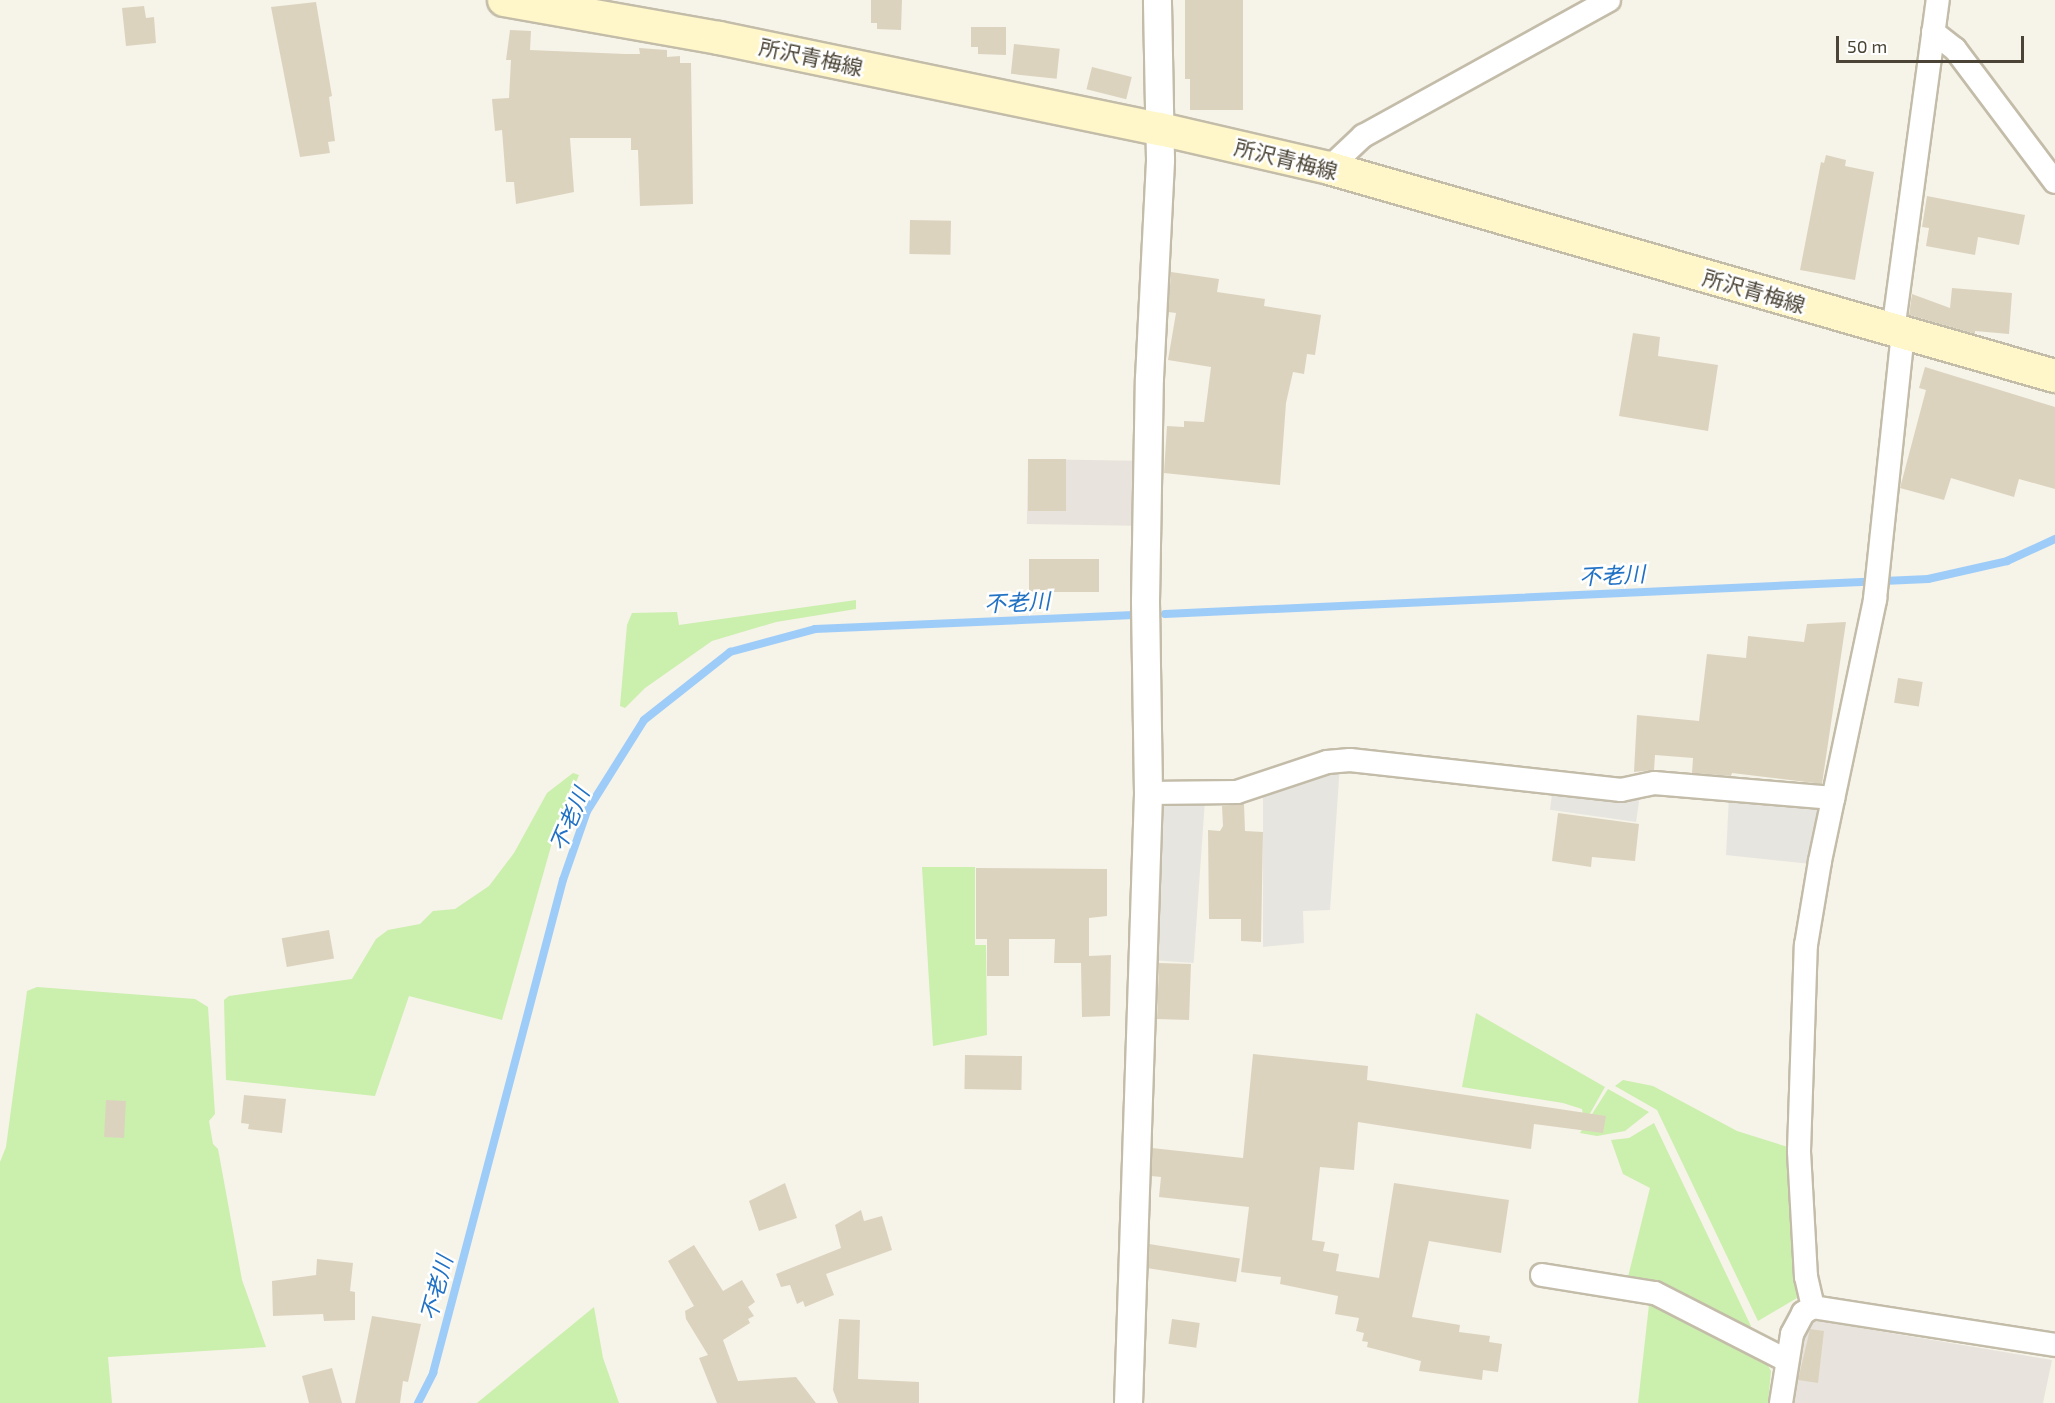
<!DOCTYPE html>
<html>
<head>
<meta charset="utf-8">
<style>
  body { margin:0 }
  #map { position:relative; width:2055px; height:1403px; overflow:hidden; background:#f6f3e8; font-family:"Exo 2","Noto Sans JP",sans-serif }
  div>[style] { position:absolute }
  .industrial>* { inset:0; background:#e8e4dd; transform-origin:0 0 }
  .green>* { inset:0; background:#cbefad }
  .parking>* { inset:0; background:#e7e5e0; transform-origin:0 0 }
  .stream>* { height:8px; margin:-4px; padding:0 4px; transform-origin:4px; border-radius:4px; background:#9eccf9 }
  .building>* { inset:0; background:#dcd3bf; transform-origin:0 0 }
  .roads { filter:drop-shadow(2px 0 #c3bca9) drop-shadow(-2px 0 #c3bca9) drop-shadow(0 2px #c3bca9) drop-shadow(0 -2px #c3bca9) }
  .minor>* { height:22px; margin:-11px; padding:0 11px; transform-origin:11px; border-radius:11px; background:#fff }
  .tertiary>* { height:27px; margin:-13.5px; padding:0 13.5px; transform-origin:13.5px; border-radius:13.5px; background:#fff }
  .secondary>* { height:32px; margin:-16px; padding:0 16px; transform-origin:16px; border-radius:16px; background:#fff7c9 }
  span { translate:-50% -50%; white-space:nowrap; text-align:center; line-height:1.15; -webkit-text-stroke:5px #fff; paint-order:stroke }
  .street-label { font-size:21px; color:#4b4436 }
  .water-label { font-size:22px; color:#2171c4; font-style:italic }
  .scale { position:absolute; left:1836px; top:36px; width:188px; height:27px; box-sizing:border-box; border:3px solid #4b4436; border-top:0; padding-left:8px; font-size:18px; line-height:21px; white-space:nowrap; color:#4b4436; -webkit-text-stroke:4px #fff; paint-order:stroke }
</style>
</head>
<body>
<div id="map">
  <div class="industrial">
    <i style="left:1028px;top:459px;width:106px;height:65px;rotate:1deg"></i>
    <i style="clip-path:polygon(1813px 1320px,2052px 1360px,2043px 1403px,1793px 1403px,1802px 1328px)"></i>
  </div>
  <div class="green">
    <i style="clip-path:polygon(856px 600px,856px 609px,776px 622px,712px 641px,645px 688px,625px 708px,620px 706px,627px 625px,632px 613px,677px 612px,679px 625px)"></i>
    <i style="clip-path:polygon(573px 773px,579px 775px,555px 832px,502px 1020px,409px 996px,375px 1096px,226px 1080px,224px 1000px,229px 996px,352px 979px,376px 939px,388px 930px,420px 924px,433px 911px,455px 909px,489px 886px,514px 853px,547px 793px)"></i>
    <i style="clip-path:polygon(922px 867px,975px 867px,975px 945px,986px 945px,987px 1035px,933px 1046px)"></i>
    <i style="clip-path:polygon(37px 987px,195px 999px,208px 1007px,215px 1114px,209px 1121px,213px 1144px,218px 1149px,242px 1280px,266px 1347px,108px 1357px,112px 1403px,0 1403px,0 1162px,6px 1147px,27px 991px)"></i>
    <i style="clip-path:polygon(1476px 1013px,1605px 1087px,1588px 1117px,1584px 1120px,1582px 1109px,1563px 1103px,1462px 1087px)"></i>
    <i style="clip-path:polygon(1623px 1080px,1653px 1086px,1737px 1131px,1791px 1148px,1797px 1298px,1758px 1321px,1657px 1110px,1615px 1086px)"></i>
    <i style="clip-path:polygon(1608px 1089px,1649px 1112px,1625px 1131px,1597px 1136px,1580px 1133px)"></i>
    <i style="clip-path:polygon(1654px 1123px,1751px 1326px,1749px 1327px,1662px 1282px,1628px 1277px,1650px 1188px,1623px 1174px,1611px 1140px,1629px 1138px)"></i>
    <i style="clip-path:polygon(1649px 1305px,1766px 1362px,1771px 1371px,1768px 1403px,1638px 1403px)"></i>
    <i style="clip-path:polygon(594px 1307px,603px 1358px,619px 1403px,477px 1403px)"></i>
  </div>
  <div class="parking">
    <i style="clip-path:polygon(1340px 764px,1330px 910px,1303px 911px,1304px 943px,1263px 947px,1263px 795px)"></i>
    <i style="left:1553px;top:788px;width:87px;height:22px;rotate:8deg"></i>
    <i style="clip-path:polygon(1729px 797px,1815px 805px,1819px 811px,1811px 864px,1726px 855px)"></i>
    <i style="left:1156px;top:798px;width:49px;height:162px;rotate:4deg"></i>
  </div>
  <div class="stream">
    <i style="left:1165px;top:614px;width:764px;rotate:-2.63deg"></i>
    <i style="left:1928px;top:579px;width:81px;rotate:-12.8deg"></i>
    <i style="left:2007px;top:561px;width:53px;rotate:-24.6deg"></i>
    <i style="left:418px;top:1403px;width:34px;rotate:-63deg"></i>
    <i style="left:433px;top:1373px;width:510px;rotate:-75.23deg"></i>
    <i style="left:563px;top:880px;width:73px;rotate:-70.8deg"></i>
    <i style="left:587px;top:811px;width:107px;rotate:-57.9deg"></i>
    <i style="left:644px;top:720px;width:110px;rotate:-38.3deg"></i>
    <i style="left:730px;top:652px;width:88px;rotate:-15.1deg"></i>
    <i style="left:815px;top:629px;width:319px;rotate:-2.5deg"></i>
  </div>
  <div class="building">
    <i style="clip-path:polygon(871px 0,902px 0,901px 30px,877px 29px,877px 23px,871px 23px)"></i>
    <i style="clip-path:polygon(1185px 0,1243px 0,1243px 110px,1190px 110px,1190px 79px,1185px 79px)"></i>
    <i style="clip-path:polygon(316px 2px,332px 96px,329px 97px,335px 141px,328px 142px,330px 153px,300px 157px,271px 7px)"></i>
    <i style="clip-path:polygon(144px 6px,146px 18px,154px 17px,156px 43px,126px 46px,122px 8px)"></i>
    <i style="clip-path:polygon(971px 27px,1006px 27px,1006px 55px,978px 54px,978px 47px,971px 47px)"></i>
    <i style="clip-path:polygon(510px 30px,531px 31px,530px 50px,625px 54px,640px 54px,639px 48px,667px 50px,667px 57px,680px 56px,680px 63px,691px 63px,693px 204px,640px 206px,638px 150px,631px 150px,631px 138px,570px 138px,574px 192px,516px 204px,514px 182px,506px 182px,502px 130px,495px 131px,492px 99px,509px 98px,511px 60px,506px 60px)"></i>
    <i style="left:1014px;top:44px;width:46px;height:30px;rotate:6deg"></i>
    <i style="left:1092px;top:67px;width:41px;height:23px;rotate:14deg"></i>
    <i style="clip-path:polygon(1826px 155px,1846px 160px,1845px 166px,1874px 172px,1855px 280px,1800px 270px,1821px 162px,1824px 163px)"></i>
    <i style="clip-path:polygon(1927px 196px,2025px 215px,2019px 245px,1978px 237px,1975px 255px,1926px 246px,1929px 228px,1922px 227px)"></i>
    <i style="left:910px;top:220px;width:41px;height:34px;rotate:1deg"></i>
    <i style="clip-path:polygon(1171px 272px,1219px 279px,1217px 292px,1265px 299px,1264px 306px,1321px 315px,1315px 355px,1307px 354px,1304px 374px,1293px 372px,1286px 403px,1280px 485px,1164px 473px,1167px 426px,1184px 427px,1184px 421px,1204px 422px,1211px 367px,1168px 360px,1176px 313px,1168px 312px)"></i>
    <i style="clip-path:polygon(1952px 288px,2012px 293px,2009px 334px,1975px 331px,1975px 334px,1909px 315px,1912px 294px,1950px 308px)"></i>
    <i style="clip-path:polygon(1633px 333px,1660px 337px,1658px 356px,1718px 365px,1708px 431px,1619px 416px)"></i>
    <i style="clip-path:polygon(1925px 367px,2055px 407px,2055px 489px,2019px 479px,2014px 497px,1951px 478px,1944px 500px,1900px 488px,1926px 390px,1919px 388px)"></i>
    <i style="left:1028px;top:459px;width:38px;height:52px"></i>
    <i style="left:1099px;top:559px;width:33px;height:70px;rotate:90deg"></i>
    <i style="clip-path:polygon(1846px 622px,1822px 784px,1732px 773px,1731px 776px,1692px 773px,1693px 758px,1655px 755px,1654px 770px,1634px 772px,1637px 715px,1699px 721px,1707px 654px,1746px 658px,1748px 636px,1804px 642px,1807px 624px)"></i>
    <i style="left:1898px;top:678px;width:25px;height:25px;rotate:9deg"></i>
    <i style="clip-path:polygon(1244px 804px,1245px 831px,1263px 832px,1261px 942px,1241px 941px,1241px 919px,1209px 919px,1208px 830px,1220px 831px,1223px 826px,1222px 806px)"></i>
    <i style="clip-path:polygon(1558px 813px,1639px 824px,1635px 861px,1592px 857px,1591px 867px,1552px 861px)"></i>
    <i style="clip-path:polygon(976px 868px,1107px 869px,1107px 916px,1089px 918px,1089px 956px,1111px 955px,1110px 1016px,1082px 1017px,1081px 963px,1054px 963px,1055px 939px,1009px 939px,1009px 976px,987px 976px,987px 939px,976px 939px)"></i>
    <i style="left:329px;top:930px;width:29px;height:48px;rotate:80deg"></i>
    <i style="left:1159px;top:963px;width:32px;height:56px;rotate:2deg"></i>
    <i style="clip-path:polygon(1253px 1054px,1368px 1066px,1367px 1080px,1606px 1116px,1603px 1133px,1534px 1124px,1531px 1149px,1358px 1122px,1354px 1170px,1320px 1167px,1312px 1240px,1325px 1242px,1323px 1251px,1339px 1254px,1336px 1271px,1379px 1278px,1394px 1183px,1509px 1200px,1501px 1253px,1429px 1241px,1412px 1317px,1460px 1325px,1459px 1332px,1490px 1336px,1489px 1342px,1502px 1344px,1498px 1372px,1483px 1370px,1482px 1380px,1419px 1371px,1421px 1361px,1367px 1347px,1368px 1342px,1362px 1341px,1364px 1333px,1356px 1331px,1359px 1318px,1335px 1314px,1338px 1296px,1280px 1284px,1281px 1277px,1241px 1272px,1249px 1207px,1159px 1197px,1161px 1177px,1151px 1176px,1152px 1148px,1243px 1158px)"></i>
    <i style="left:965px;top:1055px;width:57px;height:34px;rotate:1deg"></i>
    <i style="clip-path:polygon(244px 1095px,286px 1099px,282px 1133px,248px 1129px,249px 1124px,241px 1123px)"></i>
    <i style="left:106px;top:1100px;width:20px;height:37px;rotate:3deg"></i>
    <i style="clip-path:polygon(785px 1183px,797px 1218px,759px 1231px,749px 1201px)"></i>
    <i style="clip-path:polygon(861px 1210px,864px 1221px,882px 1216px,892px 1250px,826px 1274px,834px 1295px,805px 1307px,803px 1301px,797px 1304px,790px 1285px,781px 1287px,776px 1274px,841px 1248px,835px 1225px)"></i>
    <i style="left:1149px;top:1244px;width:92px;height:24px;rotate:9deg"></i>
    <i style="clip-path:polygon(694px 1245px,723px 1291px,742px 1280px,755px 1302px,748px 1307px,754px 1316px,748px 1319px,750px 1323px,723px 1340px,738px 1381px,796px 1377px,816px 1403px,717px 1403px,699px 1358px,708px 1355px,686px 1319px,685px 1311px,694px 1306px,668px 1261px)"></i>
    <i style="clip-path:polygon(317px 1259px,353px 1263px,350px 1291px,355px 1292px,355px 1320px,324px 1321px,323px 1314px,273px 1316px,272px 1281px,316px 1275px)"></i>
    <i style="clip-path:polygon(372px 1316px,421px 1324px,408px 1382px,403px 1381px,400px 1403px,355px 1403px)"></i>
    <i style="clip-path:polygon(839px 1319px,860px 1320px,858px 1379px,919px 1382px,919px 1403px,838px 1403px,833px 1390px)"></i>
    <i style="left:1172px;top:1319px;width:28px;height:25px;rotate:8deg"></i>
    <i style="clip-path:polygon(1810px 1329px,1824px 1331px,1818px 1383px,1798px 1380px)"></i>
    <i style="clip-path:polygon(332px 1368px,342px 1403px,309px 1403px,302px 1376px)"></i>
  </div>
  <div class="roads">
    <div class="minor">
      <i style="left:1933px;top:32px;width:28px;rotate:38deg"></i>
      <i style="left:1955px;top:49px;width:166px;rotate:53.1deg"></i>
      <i style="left:1329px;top:168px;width:47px;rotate:-43.3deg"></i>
      <i style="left:1363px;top:136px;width:281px;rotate:-28.9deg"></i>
      <i style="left:1893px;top:331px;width:334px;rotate:-82.3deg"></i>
      <i style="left:1148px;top:793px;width:89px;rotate:-0.6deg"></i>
      <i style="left:1237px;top:792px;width:95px;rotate:-18.4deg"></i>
      <i style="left:1327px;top:762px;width:23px;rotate:-5deg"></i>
      <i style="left:1350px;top:760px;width:273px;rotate:6.3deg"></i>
      <i style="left:1621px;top:790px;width:34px;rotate:-12deg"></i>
      <i style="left:1654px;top:783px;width:180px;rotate:4.8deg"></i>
      <i style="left:1542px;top:1275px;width:114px;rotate:9.1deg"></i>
      <i style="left:1655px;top:1293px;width:147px;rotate:27.1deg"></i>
      <i style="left:1813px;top:1307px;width:31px;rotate:-103deg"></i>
      <i style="left:1806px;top:1277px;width:126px;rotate:-93.2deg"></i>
      <i style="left:1799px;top:1151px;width:206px;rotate:-88.1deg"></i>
      <i style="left:1806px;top:945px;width:85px;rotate:-80.5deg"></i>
      <i style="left:1820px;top:861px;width:268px;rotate:-78.1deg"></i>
      <i style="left:1875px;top:599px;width:266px;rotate:-84deg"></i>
      <i style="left:1781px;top:1403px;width:70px;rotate:-80.9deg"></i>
      <i style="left:1792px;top:1334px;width:24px;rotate:-62deg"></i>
      <i style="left:1803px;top:1313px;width:12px;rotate:-31deg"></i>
      <i style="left:1813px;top:1307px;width:245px;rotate:8.9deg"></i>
    </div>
    <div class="tertiary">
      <i style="left:1128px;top:1403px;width:610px;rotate:-88.12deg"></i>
      <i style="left:1148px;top:793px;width:192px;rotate:-90.9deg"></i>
      <i style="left:1145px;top:601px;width:223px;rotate:-89deg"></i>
      <i style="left:1149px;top:378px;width:219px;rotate:-87.1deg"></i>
      <i style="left:1160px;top:159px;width:159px;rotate:-91.1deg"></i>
    </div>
    <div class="secondary">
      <i style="left:504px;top:0;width:218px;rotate:10deg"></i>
      <i style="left:719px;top:38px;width:450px;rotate:11.7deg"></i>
      <i style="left:1160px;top:129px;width:173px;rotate:13deg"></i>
      <i style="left:1329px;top:168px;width:755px;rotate:15.99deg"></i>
    </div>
  </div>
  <div class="street-label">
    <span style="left:811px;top:57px;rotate:12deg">所沢青梅線</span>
    <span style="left:1286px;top:159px;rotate:14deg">所沢青梅線</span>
    <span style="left:1754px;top:291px;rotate:16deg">所沢青梅線</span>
  </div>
  <div class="water-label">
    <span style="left:1612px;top:575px;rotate:-3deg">不老川</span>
    <span style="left:1017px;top:602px;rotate:-3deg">不老川</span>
    <span style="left:569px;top:819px;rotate:-67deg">不老川</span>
    <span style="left:436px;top:1288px;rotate:-75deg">不老川</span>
  </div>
  <div class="scale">50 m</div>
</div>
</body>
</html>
